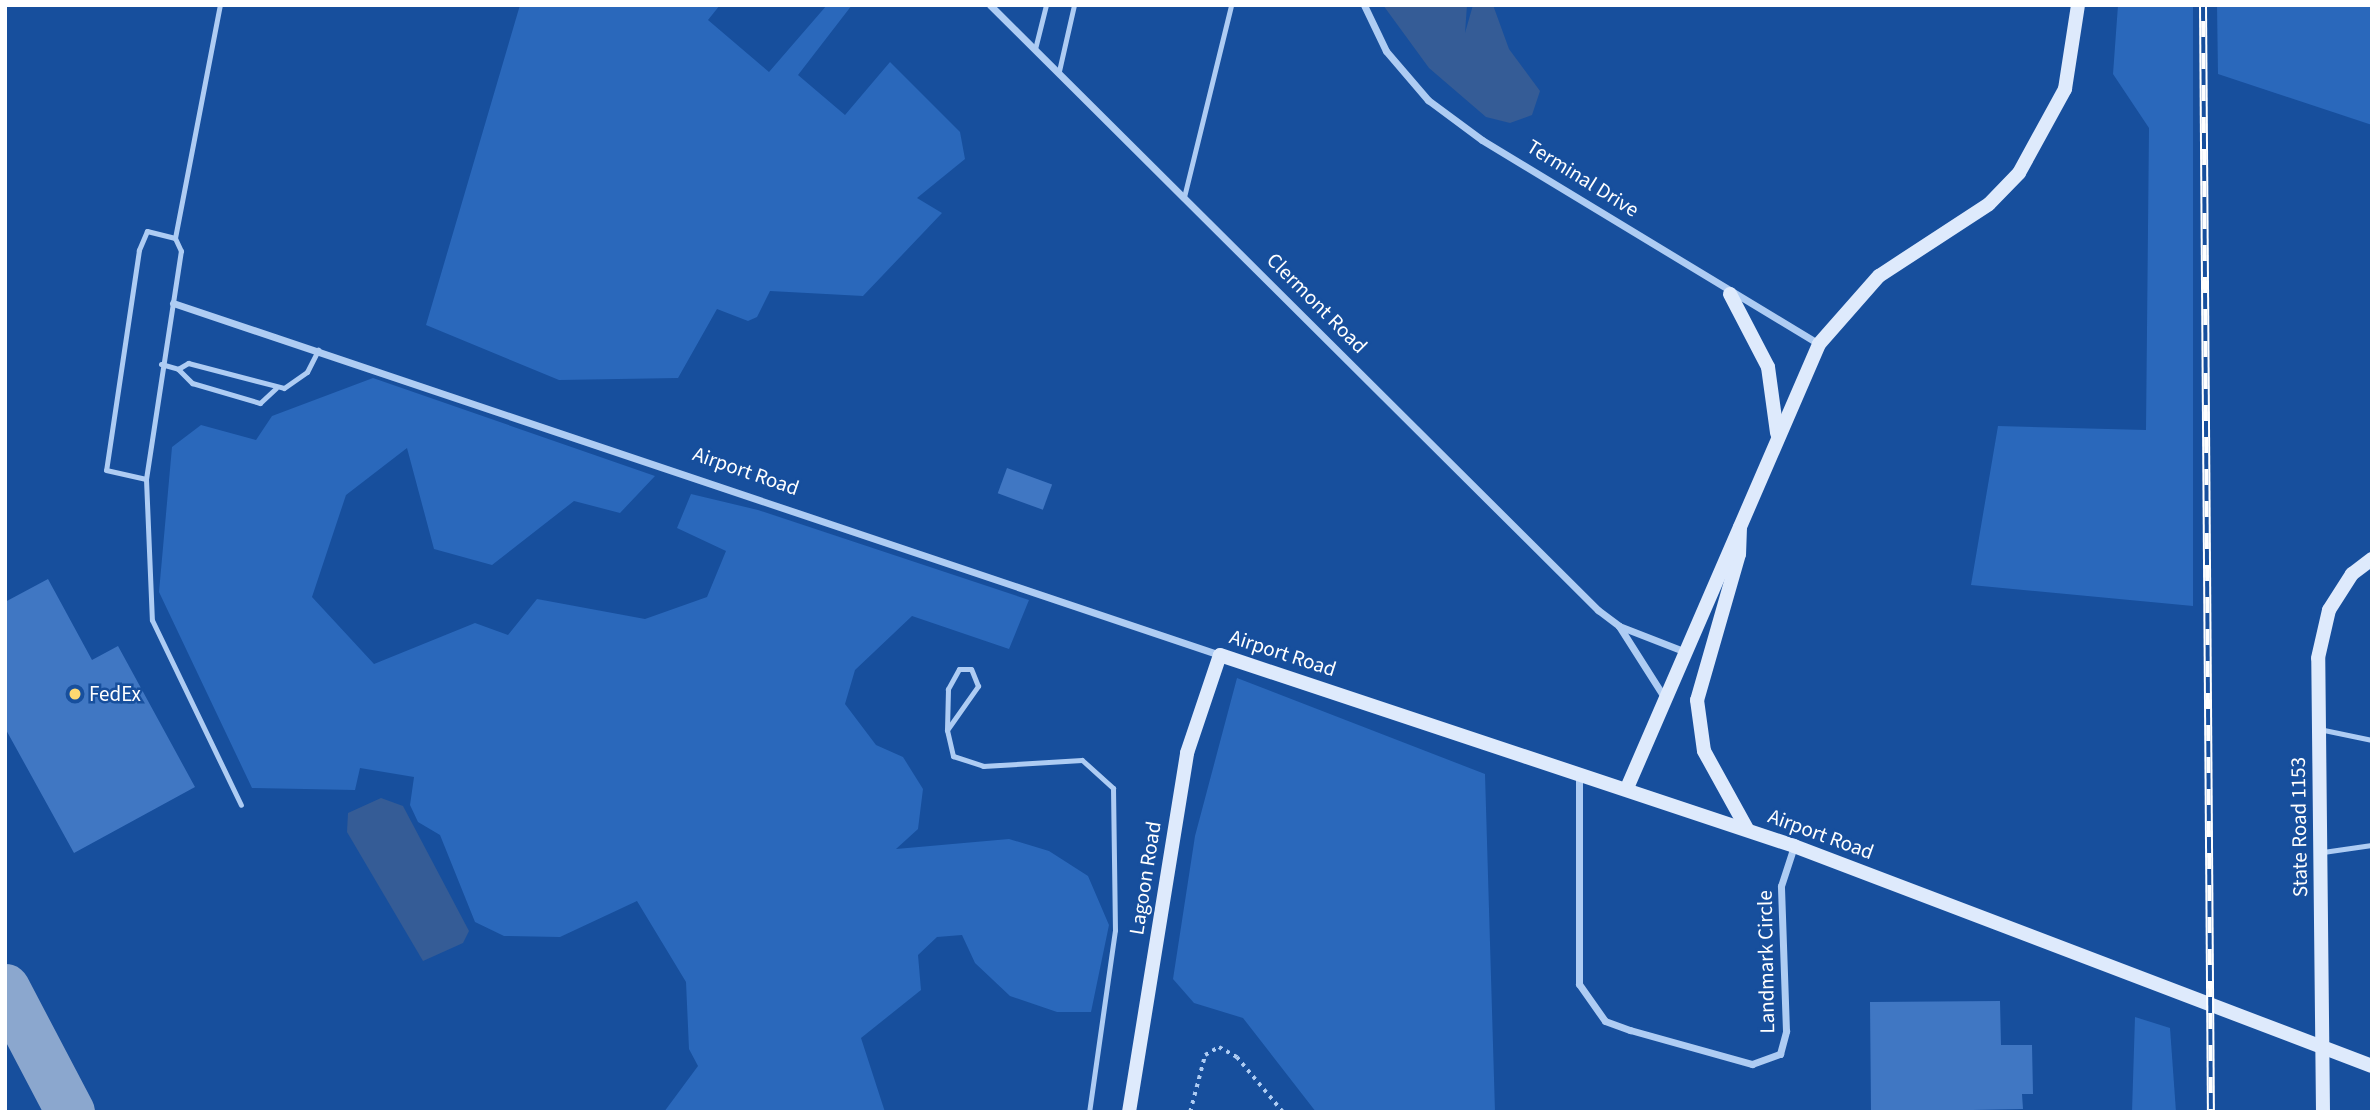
<!DOCTYPE html>
<html>
<head>
<meta charset="utf-8">
<style>
  body { margin:0 }
  #map { position:relative; width:2377px; height:1117px; overflow:hidden; background:#174f9d; font-family:"Source Sans 3",sans-serif }
  div>[style] { position:absolute }
  .green>* { inset:0; background:#2a68bb }
  .water>* { inset:0; background:#355c96 }
  .taxiway>* { height:49px; margin:-24.5px; padding:0 24.5px; transform-origin:24.5px; border-radius:24.5px; background:#8ba7ce }
  .building>* { inset:0; background:#4077c3; transform-origin:0 0 }
  .path>* { height:3.5px; margin-top:-1.75px; transform-origin:0; background:repeating-linear-gradient(90deg,#aeccf3 0 3.5px,transparent 0 8.5px) }
  .lane>* { height:5px; margin:-2.5px; padding:0 2.5px; transform-origin:2.5px; border-radius:2.5px; background:#aeccf3 }
  .street>* { height:7px; margin:-3.5px; padding:0 3.5px; transform-origin:3.5px; border-radius:3.5px; background:#aeccf3 }
  .secondary>* { height:14px; margin:-7px; padding:0 7px; transform-origin:7px; border-radius:7px; background:#deeafc }
  .rail>* { height:8px; margin-top:-4px; transform-origin:0; background:repeating-linear-gradient(90deg,#174f9d 0 16px,#fff 0 32px); box-sizing:border-box; border-block:2px solid #fff }
  .dots>* { width:19px; height:19px; translate:-50% -50%; box-sizing:border-box; border:4px solid #174f9d; border-radius:50% }
  span { translate:-50% -50%; white-space:nowrap; text-align:center; line-height:1.15; -webkit-text-stroke:5px #174f9d; paint-order:stroke }
  .street-label { font-size:21px; color:#fff }
  .poi-label { font-size:21px; color:#fff }
  .left { translate:0 -50%; text-align:left }
  .frame { position:absolute; inset:0; border:7px solid #fff; pointer-events:none }
</style>
</head>
<body>
<div id="map">
  <div class="green">
    <i style="clip-path:polygon(520px 5px,720px 5px,708px 20px,769px 72px,827px 5px,852px 5px,798px 75px,845px 115px,890px 62px,960px 132px,965px 159px,917px 198px,942px 213px,863px 296px,770px 291px,757px 317px,748px 321px,717px 309px,678px 378px,559px 380px,426px 325px)"></i>
    <i style="clip-path:polygon(2118px 5px,2193px 5px,2193px 606px,1971px 585px,1998px 426px,2146px 430px,2149px 128px,2113px 74px)"></i>
    <i style="clip-path:polygon(2217px 5px,2372px 5px,2372px 125px,2218px 74px)"></i>
    <i style="clip-path:polygon(373px 378px,655px 476px,620px 513px,574px 501px,492px 565px,434px 549px,407px 448px,346px 495px,312px 597px,374px 664px,475px 623px,508px 635px,537px 599px,645px 619px,707px 597px,726px 551px,677px 528px,691px 494px,758px 510px,1029px 600px,1009px 649px,912px 616px,855px 670px,845px 704px,876px 745px,903px 757px,923px 789px,918px 829px,896px 849px,1009px 839px,1049px 851px,1088px 876px,1109px 925px,1091px 1012px,1057px 1012px,1010px 996px,975px 963px,962px 935px,937px 937px,918px 955px,921px 990px,861px 1038px,885px 1112px,664px 1112px,698px 1066px,689px 1049px,686px 982px,637px 901px,560px 937px,504px 936px,475px 922px,440px 835px,418px 822px,410px 805px,414px 777px,360px 768px,355px 790px,252px 788px,159px 592px,172px 447px,201px 425px,256px 440px,272px 416px)"></i>
    <i style="clip-path:polygon(1237px 678px,1485px 774px,1495px 1112px,1316px 1112px,1243px 1018px,1194px 1003px,1173px 979px,1195px 836px)"></i>
    <i style="clip-path:polygon(2135px 1017px,2170px 1028px,2176px 1112px,2132px 1112px)"></i>
  </div>
  <div class="water">
    <i style="clip-path:polygon(1383px 5px,1467px 5px,1465px 33px,1473px 5px,1493px 5px,1509px 49px,1540px 91px,1532px 115px,1510px 123px,1486px 117px,1429px 68px)"></i>
    <i style="clip-path:polygon(381px 798px,403px 806px,469px 931px,463px 943px,423px 961px,347px 832px,348px 813px)"></i>
  </div>
  <div class="taxiway">
    <i style="left:5px;top:988px;width:140px;rotate:62.3deg"></i>
  </div>
  <div class="building">
    <i style="left:1007px;top:468px;width:48px;height:27px;rotate:20deg"></i>
    <i style="clip-path:polygon(48px 579px,92px 660px,118px 646px,195px 787px,74px 853px,5px 728px,5px 602px)"></i>
    <i style="clip-path:polygon(2000px 1001px,2001px 1045px,2032px 1045px,2033px 1094px,2022px 1094px,2023px 1109px,1871px 1112px,1870px 1002px)"></i>
  </div>
  <div class="path">
    <i style="left:1190px;top:1112px;width:59px;rotate:-75.3deg"></i>
    <i style="left:1205px;top:1055px;width:16px;rotate:-30deg"></i>
    <i style="left:1219px;top:1047px;width:21px;rotate:29deg"></i>
    <i style="left:1237px;top:1057px;width:72px;rotate:50.1deg"></i>
  </div>
  <div class="lane">
    <i style="left:1035px;top:49px;width:45px;rotate:-76deg"></i>
    <i style="left:1059px;top:71px;width:68px;rotate:-77.2deg"></i>
    <i style="left:1184px;top:197px;width:198px;rotate:-76.2deg"></i>
    <i style="left:175px;top:238px;width:237px;rotate:-79.1deg"></i>
    <i style="left:161px;top:364px;width:18px;rotate:16deg"></i>
    <i style="left:178px;top:369px;width:12px;rotate:-31deg"></i>
    <i style="left:188px;top:363px;width:99px;rotate:14.6deg"></i>
    <i style="left:284px;top:388px;width:28px;rotate:-35deg"></i>
    <i style="left:307px;top:372px;width:25px;rotate:-63deg"></i>
    <i style="left:178px;top:369px;width:20px;rotate:45deg"></i>
    <i style="left:192px;top:383px;width:71px;rotate:16.4deg"></i>
    <i style="left:260px;top:403px;width:22px;rotate:-43deg"></i>
    <i style="left:146px;top:479px;width:231px;rotate:-81.3deg"></i>
    <i style="left:181px;top:251px;width:14px;rotate:-115deg"></i>
    <i style="left:175px;top:238px;width:29px;rotate:-166deg"></i>
    <i style="left:147px;top:231px;width:21px;rotate:113deg"></i>
    <i style="left:139px;top:250px;width:222px;rotate:98.5deg"></i>
    <i style="left:106px;top:470px;width:41px;rotate:12.7deg"></i>
    <i style="left:146px;top:479px;width:141px;rotate:87.6deg"></i>
    <i style="left:152px;top:620px;width:205px;rotate:64.3deg"></i>
    <i style="left:2319px;top:729px;width:54px;rotate:11.7deg"></i>
    <i style="left:947px;top:730px;width:54px;rotate:-54.8deg"></i>
    <i style="left:978px;top:686px;width:18px;rotate:-112deg"></i>
    <i style="left:971px;top:669px;width:12px;rotate:180deg"></i>
    <i style="left:959px;top:669px;width:23px;rotate:119deg"></i>
    <i style="left:948px;top:689px;width:41px;rotate:91.4deg"></i>
    <i style="left:947px;top:730px;width:27px;rotate:77deg"></i>
    <i style="left:953px;top:756px;width:32px;rotate:18deg"></i>
    <i style="left:983px;top:766px;width:99px;rotate:-3.5deg"></i>
    <i style="left:1082px;top:760px;width:42px;rotate:42.1deg"></i>
    <i style="left:1113px;top:788px;width:142px;rotate:89.2deg"></i>
    <i style="left:1115px;top:930px;width:184px;rotate:98.1deg"></i>
    <i style="left:2323px;top:852px;width:49px;rotate:-8.1deg"></i>
  </div>
  <div class="street">
    <i style="left:990px;top:5px;width:858px;rotate:44.86deg"></i>
    <i style="left:1598px;top:610px;width:26px;rotate:37deg"></i>
    <i style="left:1619px;top:626px;width:69px;rotate:21.3deg"></i>
    <i style="left:1364px;top:5px;width:51px;rotate:64.4deg"></i>
    <i style="left:1386px;top:51px;width:65px;rotate:49.4deg"></i>
    <i style="left:1428px;top:100px;width:67px;rotate:36.5deg"></i>
    <i style="left:1482px;top:140px;width:394px;rotate:31.2deg"></i>
    <i style="left:173px;top:303px;width:1105px;rotate:18.58deg"></i>
    <i style="left:1619px;top:626px;width:84px;rotate:57.6deg"></i>
    <i style="left:1579px;top:775px;width:209px;rotate:90deg"></i>
    <i style="left:1579px;top:984px;width:45px;rotate:54.9deg"></i>
    <i style="left:1605px;top:1021px;width:27px;rotate:20deg"></i>
    <i style="left:1630px;top:1030px;width:127px;rotate:15.6deg"></i>
    <i style="left:1752px;top:1064px;width:30px;rotate:-20deg"></i>
    <i style="left:1780px;top:1054px;width:24px;rotate:-75deg"></i>
    <i style="left:1786px;top:1031px;width:145px;rotate:-92deg"></i>
    <i style="left:1781px;top:886px;width:42px;rotate:-72deg"></i>
  </div>
  <div class="secondary">
    <i style="left:1730px;top:294px;width:82px;rotate:62.5deg"></i>
    <i style="left:1768px;top:367px;width:67px;rotate:82.2deg"></i>
    <i style="left:1740px;top:527px;width:27px;rotate:92deg"></i>
    <i style="left:1739px;top:554px;width:152px;rotate:106deg"></i>
    <i style="left:1697px;top:700px;width:51px;rotate:82.2deg"></i>
    <i style="left:1704px;top:751px;width:89px;rotate:61.1deg"></i>
    <i style="left:1627px;top:788px;width:484px;rotate:-66.6deg"></i>
    <i style="left:1819px;top:344px;width:91px;rotate:-48.6deg"></i>
    <i style="left:1879px;top:276px;width:131px;rotate:-33.2deg"></i>
    <i style="left:1989px;top:204px;width:43px;rotate:-45.9deg"></i>
    <i style="left:2019px;top:173px;width:96px;rotate:-61.3deg"></i>
    <i style="left:2065px;top:89px;width:85px;rotate:-81.2deg"></i>
    <i style="left:1129px;top:1112px;width:364px;rotate:-80.8deg"></i>
    <i style="left:1187px;top:753px;width:103px;rotate:-71.4deg"></i>
    <i style="left:1220px;top:655px;width:605px;rotate:18.4deg"></i>
    <i style="left:1794px;top:846px;width:618px;rotate:20.84deg"></i>
    <i style="left:2323px;top:1112px;width:454px;rotate:-90.6deg"></i>
    <i style="left:2318px;top:658px;width:49px;rotate:-77.1deg"></i>
    <i style="left:2329px;top:610px;width:43px;rotate:-57.4deg"></i>
    <i style="left:2352px;top:574px;width:25px;rotate:-37deg"></i>
  </div>
  <div class="rail">
    <i style="left:2203px;top:5px;width:1107px;rotate:89.59deg"></i>
  </div>
  <div class="dots">
    <i style="left:75px;top:694px;background:#ffd970"></i>
  </div>
  <div class="street-label">
    <span style="left:1583px;top:178px;rotate:32deg">Terminal Drive</span>
    <span style="left:1317px;top:303px;rotate:45deg">Clermont Road</span>
    <span style="left:746px;top:471px;rotate:19deg">Airport Road</span>
    <span style="left:1283px;top:653px;rotate:18deg">Airport Road</span>
    <span style="left:2299px;top:827px;rotate:-91deg">State Road 1153</span>
    <span style="left:1821px;top:834px;rotate:20deg">Airport Road</span>
    <span style="left:1145px;top:878px;rotate:-81deg">Lagoon Road</span>
    <span style="left:1766px;top:962px;rotate:-91deg">Landmark Circle</span>
  </div>
  <div class="poi-label">
    <span class="left" style="left:89px;top:694px">FedEx</span>
  </div>
  <div class="frame"></div>
</div>
</body>
</html>
